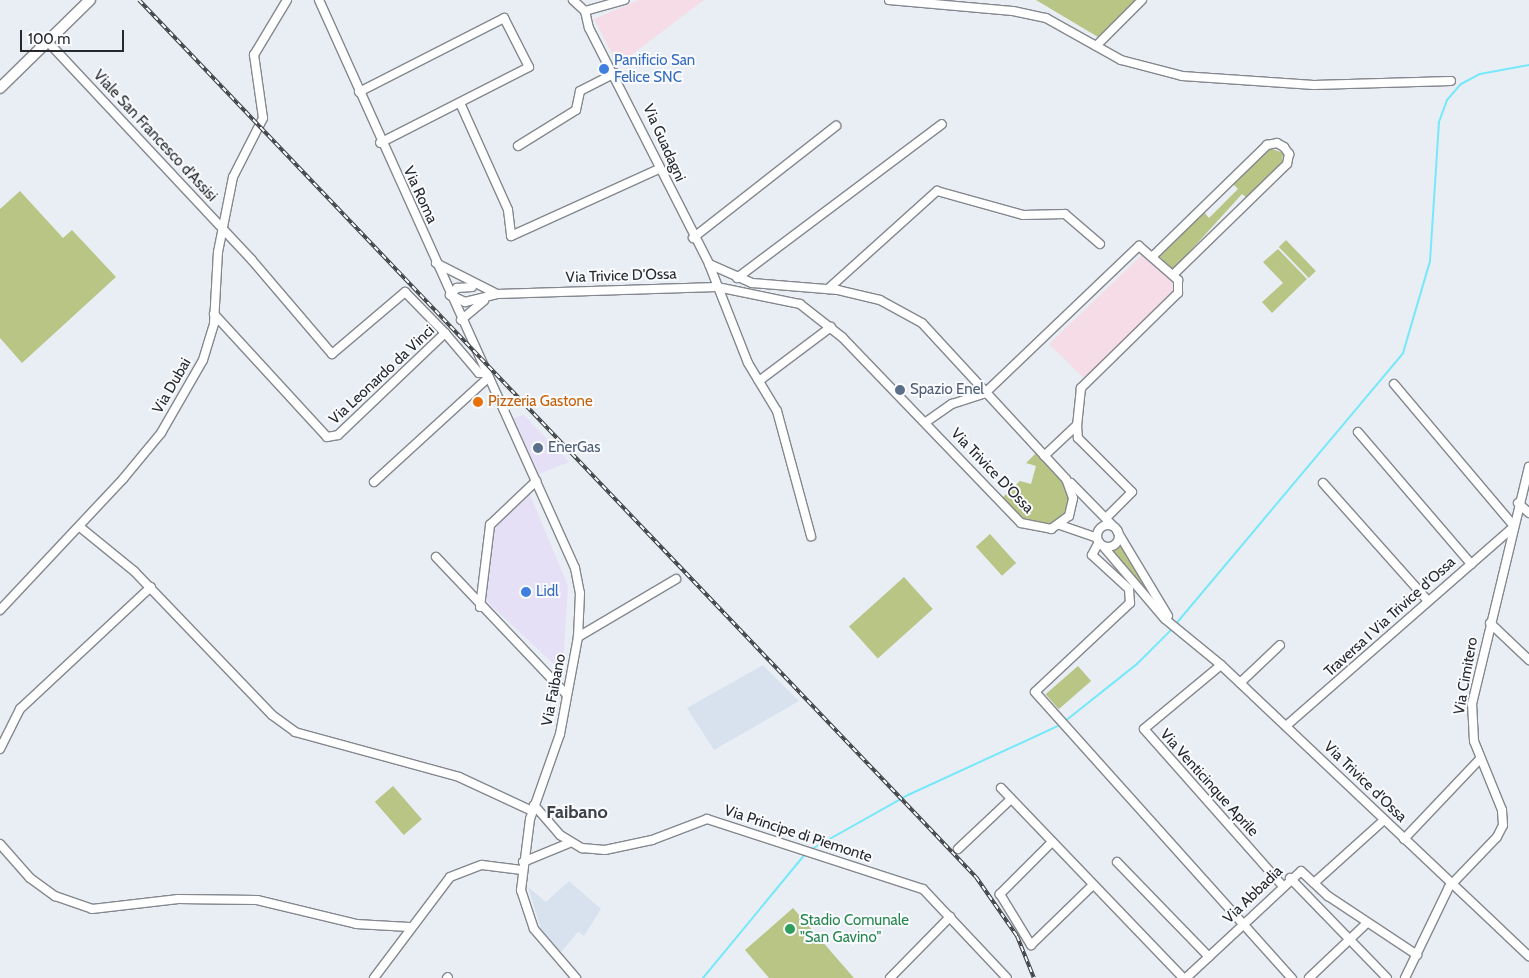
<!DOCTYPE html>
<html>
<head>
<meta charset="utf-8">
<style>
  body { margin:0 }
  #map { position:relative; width:1529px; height:978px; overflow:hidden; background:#e9eef5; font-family:Cabin,sans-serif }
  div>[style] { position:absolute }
  .commercial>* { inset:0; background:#e6e0f6 }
  .built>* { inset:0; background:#d8e2ee }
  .education>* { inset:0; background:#f5dce6 }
  .green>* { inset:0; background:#b8c584; transform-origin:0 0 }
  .stream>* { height:2px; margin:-1px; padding:0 1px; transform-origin:1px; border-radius:1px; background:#75e8f9 }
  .roads { filter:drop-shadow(1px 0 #84888e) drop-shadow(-1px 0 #84888e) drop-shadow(0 1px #84888e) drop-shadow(0 -1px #84888e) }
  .minor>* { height:8px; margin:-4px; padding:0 4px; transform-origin:4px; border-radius:4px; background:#fff }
  .minor>.ring { margin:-4px; padding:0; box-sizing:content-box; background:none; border:8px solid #fff; border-radius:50% }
  .major>* { height:10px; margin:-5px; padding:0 5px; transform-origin:5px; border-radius:5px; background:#fff }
  .rail>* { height:4px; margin-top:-2px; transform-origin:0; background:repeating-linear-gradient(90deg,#f9fbfe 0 5.5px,#3b3e41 0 11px); box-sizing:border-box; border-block:1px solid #3b3e41 }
  .dots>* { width:14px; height:14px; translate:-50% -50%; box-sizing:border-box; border:2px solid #f9fbfe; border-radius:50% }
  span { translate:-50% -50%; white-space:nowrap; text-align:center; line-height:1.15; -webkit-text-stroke:4px #f9fbfe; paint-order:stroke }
  .shop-label { font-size:15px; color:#366cbe }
  .left { translate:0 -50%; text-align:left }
  .street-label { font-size:15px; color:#26282b }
  .service-label { font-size:15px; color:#4e5e75 }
  .food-label { font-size:15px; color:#c56008 }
  .leisure-label { font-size:15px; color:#27864d }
  .quarter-label { font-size:18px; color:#3f4348; font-weight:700 }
  .scale { position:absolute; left:20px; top:30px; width:104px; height:22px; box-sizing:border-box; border:2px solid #26282b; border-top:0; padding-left:6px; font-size:15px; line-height:18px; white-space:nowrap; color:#26282b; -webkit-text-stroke:4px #f9fbfe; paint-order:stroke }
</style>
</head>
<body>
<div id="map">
  <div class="commercial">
    <i style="clip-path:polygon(523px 415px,524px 415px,569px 462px,539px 474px,512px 418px)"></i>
    <i style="clip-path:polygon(529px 492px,568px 586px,563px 665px,558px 668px,482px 597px,488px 539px,493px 539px,496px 522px)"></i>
  </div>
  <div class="built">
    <i style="clip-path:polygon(763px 665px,799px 701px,714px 750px,687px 708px)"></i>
    <i style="clip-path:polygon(569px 881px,601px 909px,584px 936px,578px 932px,561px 952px,541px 929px,528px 887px,546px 902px)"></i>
  </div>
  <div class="education">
    <i style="clip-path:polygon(639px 0,704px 0,618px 65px,594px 19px)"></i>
    <i style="clip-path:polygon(1144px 253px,1174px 283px,1175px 291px,1085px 379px,1049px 344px)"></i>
  </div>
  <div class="green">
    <i style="clip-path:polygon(1036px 0,1137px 0,1098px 37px)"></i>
    <i style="clip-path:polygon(1270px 148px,1283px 153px,1282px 164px,1247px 198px,1242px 194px,1173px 270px,1159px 256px,1204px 212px,1209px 218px,1238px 189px,1233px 184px)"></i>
    <i style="clip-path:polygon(20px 191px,63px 238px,72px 230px,116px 277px,22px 363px,0 338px,0 209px)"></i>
    <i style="left:1286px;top:240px;width:43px;height:10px;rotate:46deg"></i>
    <i style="clip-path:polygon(1278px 249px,1307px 279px,1272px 313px,1262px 302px,1283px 283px,1263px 262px)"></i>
    <i style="clip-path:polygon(1037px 452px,1064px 481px,1070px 499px,1061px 520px,1047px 527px,1026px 522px,1002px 498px,1020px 481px,1031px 484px,1036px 466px,1026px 463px)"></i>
    <i style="left:990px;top:534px;width:39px;height:19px;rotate:48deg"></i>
    <i style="clip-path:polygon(1123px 544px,1147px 590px,1145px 592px,1111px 549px)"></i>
    <i style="left:904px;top:577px;width:43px;height:74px;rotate:48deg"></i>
    <i style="left:1078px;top:666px;width:20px;height:43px;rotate:49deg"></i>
    <i style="left:393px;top:786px;width:44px;height:24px;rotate:49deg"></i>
    <i style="clip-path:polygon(793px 908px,854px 978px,769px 978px,745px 950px)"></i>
  </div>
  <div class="stream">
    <i style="left:1175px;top:625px;width:355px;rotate:-50deg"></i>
    <i style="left:1403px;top:353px;width:96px;rotate:-73.6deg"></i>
    <i style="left:1430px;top:261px;width:139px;rotate:-86.3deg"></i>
    <i style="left:1439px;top:122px;width:23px;rotate:-70deg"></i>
    <i style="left:1447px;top:100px;width:21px;rotate:-49deg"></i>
    <i style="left:1461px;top:84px;width:21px;rotate:-28deg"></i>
    <i style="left:1480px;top:74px;width:50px;rotate:-10.4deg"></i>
    <i style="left:1064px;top:722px;width:93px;rotate:-38.5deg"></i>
    <i style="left:1137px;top:664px;width:49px;rotate:-45deg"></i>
    <i style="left:810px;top:850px;width:112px;rotate:-29.3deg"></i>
    <i style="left:908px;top:795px;width:167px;rotate:-24.7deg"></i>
    <i style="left:703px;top:978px;width:162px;rotate:-50.5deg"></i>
  </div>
  <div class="roads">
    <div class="minor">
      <i style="left:319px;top:0;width:623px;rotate:65.74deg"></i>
      <i style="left:575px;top:568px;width:25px;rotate:79deg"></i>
      <i style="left:580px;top:593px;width:44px;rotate:92.6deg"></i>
      <i style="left:578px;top:637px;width:99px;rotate:100.5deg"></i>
      <i style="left:560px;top:734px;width:90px;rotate:109.4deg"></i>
      <i style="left:530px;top:819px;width:72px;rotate:97.2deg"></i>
      <i style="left:521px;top:890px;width:41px;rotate:71.6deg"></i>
      <i style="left:534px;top:929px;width:65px;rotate:49.4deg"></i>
      <i style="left:573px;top:0;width:16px;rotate:43deg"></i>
      <i style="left:889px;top:0;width:124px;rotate:5.1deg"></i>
      <i style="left:1013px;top:11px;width:34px;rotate:12deg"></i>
      <i style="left:1046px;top:18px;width:86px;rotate:29.2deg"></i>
      <i style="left:1121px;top:60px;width:63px;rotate:14.7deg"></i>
      <i style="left:1182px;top:76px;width:132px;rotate:3.9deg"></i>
      <i style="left:1314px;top:85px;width:137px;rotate:-1.7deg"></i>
      <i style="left:585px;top:11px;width:17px;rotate:77deg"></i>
      <i style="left:589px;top:28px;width:265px;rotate:63deg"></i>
      <i style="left:709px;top:264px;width:106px;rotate:68.5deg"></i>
      <i style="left:748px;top:363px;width:56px;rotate:58.9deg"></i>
      <i style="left:777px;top:411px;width:130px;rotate:74.8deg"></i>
      <i style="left:585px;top:11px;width:41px;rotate:-15.8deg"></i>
      <i style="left:47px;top:41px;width:299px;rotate:46.9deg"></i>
      <i style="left:251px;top:259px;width:125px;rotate:49.5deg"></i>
      <i style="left:332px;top:354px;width:96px;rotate:-40.3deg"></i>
      <i style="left:405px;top:292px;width:57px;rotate:45.7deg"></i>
      <i style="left:1096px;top:46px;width:65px;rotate:-45deg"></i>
      <i style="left:359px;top:92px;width:163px;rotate:-27deg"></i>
      <i style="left:504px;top:18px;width:55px;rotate:63deg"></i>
      <i style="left:529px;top:67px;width:167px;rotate:153deg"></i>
      <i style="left:460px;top:103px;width:117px;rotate:65.8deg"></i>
      <i style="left:508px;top:210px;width:26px;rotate:83deg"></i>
      <i style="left:511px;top:236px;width:162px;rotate:-24.4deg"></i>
      <i style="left:518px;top:146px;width:68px;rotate:-31.8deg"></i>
      <i style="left:576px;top:110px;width:19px;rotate:-78deg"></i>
      <i style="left:580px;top:91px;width:39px;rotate:-27deg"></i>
      <i style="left:693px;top:238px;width:182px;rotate:-38.1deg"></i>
      <i style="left:1154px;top:255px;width:158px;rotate:-44.2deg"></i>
      <i style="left:1267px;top:145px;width:10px;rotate:-11deg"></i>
      <i style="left:1277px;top:143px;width:8px;rotate:30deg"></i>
      <i style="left:1284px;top:147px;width:9px;rotate:54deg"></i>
      <i style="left:1289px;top:154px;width:10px;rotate:101deg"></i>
      <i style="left:1287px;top:164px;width:159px;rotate:135.8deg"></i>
      <i style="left:436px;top:263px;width:68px;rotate:26.9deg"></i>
      <i style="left:497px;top:294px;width:220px;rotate:-1.8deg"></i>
      <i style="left:717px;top:287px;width:85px;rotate:11.6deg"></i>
      <i style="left:800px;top:304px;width:53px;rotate:38.2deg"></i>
      <i style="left:842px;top:337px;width:258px;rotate:46.1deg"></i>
      <i style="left:1021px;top:523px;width:31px;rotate:11deg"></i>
      <i style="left:1051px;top:529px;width:22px;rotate:-36deg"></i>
      <i style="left:1069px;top:516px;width:18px;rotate:-77deg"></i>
      <i style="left:1073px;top:498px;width:20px;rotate:-110deg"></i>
      <i style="left:1066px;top:479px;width:212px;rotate:-132.7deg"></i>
      <i style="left:922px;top:323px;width:48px;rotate:-151.3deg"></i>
      <i style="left:880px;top:300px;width:43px;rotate:-166.6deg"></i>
      <i style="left:838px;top:290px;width:86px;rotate:-175.3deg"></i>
      <i style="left:752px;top:283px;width:47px;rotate:-156.2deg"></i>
      <i style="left:737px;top:278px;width:256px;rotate:-36.9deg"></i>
      <i style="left:472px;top:287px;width:15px;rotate:176deg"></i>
      <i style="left:457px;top:288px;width:10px;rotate:135deg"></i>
      <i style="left:450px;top:295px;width:17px;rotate:25deg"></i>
      <i style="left:465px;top:302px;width:33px;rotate:-14deg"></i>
      <i style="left:828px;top:289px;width:147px;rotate:-42deg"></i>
      <i style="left:937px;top:191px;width:89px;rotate:15.6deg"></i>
      <i style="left:1023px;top:215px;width:42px;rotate:-1.4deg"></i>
      <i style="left:1065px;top:214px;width:46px;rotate:40.6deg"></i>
      <i style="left:214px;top:314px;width:167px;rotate:47.4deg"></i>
      <i style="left:327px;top:437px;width:11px;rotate:-10deg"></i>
      <i style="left:338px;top:435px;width:148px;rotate:-43.6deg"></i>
      <i style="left:445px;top:333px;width:52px;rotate:49.6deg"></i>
      <i style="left:479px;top:373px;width:6px"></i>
      <i style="left:461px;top:320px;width:30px;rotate:-40deg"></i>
      <i style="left:759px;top:381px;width:90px;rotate:-36.9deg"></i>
      <i style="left:1394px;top:384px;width:185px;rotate:49.8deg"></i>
      <i style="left:926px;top:422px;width:32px;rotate:-35deg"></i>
      <i style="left:952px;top:404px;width:35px;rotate:-18deg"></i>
      <i style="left:985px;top:393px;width:213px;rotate:-43.7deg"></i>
      <i style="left:1139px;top:246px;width:52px;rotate:41.1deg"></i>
      <i style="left:1178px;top:280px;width:13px;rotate:90deg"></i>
      <i style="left:1178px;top:293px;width:136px;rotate:135.6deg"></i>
      <i style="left:1081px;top:388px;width:37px;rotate:96deg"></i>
      <i style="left:1077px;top:425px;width:45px;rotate:136.8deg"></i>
      <i style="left:1077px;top:425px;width:13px;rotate:86deg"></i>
      <i style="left:1078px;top:438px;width:76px;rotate:45deg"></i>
      <i style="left:1132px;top:492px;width:37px;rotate:135deg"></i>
      <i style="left:1358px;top:432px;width:174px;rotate:49.4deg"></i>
      <i style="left:374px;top:482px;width:154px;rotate:-42.4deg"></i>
      <i style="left:1071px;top:483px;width:63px;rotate:45.6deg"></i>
      <i style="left:1323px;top:483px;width:158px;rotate:48.3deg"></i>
      <i style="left:1518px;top:503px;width:15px;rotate:42deg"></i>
      <i style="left:1060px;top:525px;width:39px;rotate:19deg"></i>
      <i class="ring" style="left:1097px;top:525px;width:14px;height:14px"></i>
      <i style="left:81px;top:528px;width:68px;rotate:39.1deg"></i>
      <i style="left:134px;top:571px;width:199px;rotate:46.2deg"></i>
      <i style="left:272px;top:715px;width:29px;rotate:36deg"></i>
      <i style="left:295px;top:732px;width:170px;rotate:15.3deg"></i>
      <i style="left:459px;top:777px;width:81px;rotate:25deg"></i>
      <i style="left:1117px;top:531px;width:99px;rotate:59deg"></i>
      <i style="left:1099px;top:542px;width:15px;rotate:118deg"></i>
      <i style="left:1092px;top:555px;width:50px;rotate:42.6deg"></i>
      <i style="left:1129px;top:589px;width:14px;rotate:86deg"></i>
      <i style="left:1130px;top:603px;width:130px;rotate:136.9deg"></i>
      <i style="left:1035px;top:692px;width:385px;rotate:48.1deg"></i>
      <i style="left:1102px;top:545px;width:97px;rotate:49.6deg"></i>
      <i style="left:1165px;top:619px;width:72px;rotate:39.4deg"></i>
      <i style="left:1221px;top:665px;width:424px;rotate:43.4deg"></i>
      <i style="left:436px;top:557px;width:190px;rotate:46.5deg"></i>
      <i style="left:480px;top:607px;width:83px;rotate:-83deg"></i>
      <i style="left:490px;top:525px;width:64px;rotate:-43.7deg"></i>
      <i style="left:0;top:610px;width:180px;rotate:-46.8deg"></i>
      <i style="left:123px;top:479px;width:60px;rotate:-50.4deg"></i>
      <i style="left:161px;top:433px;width:84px;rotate:-60.1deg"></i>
      <i style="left:203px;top:360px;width:39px;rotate:-73deg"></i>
      <i style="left:214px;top:323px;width:71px;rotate:-86.8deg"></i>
      <i style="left:218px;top:252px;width:76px;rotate:-78.7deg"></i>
      <i style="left:233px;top:177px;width:66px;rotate:-63deg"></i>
      <i style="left:263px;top:118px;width:64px;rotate:-98.1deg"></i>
      <i style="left:254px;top:55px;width:64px;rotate:-59deg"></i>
      <i style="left:1490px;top:623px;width:54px;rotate:43.5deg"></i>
      <i style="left:578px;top:637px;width:114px;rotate:-30.6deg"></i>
      <i style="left:1221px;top:665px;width:100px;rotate:140.3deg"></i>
      <i style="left:1144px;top:729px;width:208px;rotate:48.5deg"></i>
      <i style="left:1240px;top:683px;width:55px;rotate:-43.5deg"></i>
      <i style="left:1286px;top:726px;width:300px;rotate:-41.2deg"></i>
      <i style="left:0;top:749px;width:45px;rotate:-63.4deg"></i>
      <i style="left:20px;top:709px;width:179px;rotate:-43deg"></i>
      <i style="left:1001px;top:788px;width:263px;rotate:46.2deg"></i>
      <i style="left:534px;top:805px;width:40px;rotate:49deg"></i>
      <i style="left:560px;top:835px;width:26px;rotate:31deg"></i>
      <i style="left:582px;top:848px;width:23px;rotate:5deg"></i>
      <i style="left:605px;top:850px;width:48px;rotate:-12deg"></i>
      <i style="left:652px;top:840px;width:59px;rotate:-20.9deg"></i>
      <i style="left:707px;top:819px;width:227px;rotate:18deg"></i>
      <i style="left:923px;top:889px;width:122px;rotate:46.7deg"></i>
      <i style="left:1404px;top:839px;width:110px;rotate:-46.5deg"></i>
      <i style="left:1052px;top:842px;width:74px;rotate:135deg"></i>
      <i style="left:1000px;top:894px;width:60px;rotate:58.7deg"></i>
      <i style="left:1031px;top:945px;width:86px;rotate:-44.1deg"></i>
      <i style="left:0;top:844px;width:45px;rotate:48.6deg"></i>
      <i style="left:30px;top:878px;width:31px;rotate:36deg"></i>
      <i style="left:55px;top:896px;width:39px;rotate:19deg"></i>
      <i style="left:92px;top:909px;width:87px;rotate:-6.6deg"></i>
      <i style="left:178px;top:899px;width:79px;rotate:0.7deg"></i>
      <i style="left:257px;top:900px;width:102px;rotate:13.6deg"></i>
      <i style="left:356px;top:924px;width:53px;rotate:3.2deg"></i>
      <i style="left:958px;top:849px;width:73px;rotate:-43.3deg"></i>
      <i style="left:523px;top:862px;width:50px;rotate:-22.4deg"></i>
      <i style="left:1117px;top:862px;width:132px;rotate:45.9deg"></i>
      <i style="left:1290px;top:878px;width:139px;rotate:45.9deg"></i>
      <i style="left:1314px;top:883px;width:94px;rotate:-42deg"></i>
      <i style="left:374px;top:978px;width:126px;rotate:-53deg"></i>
      <i style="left:450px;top:877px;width:34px;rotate:-21deg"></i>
      <i style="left:482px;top:865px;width:40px;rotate:7.1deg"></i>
      <i style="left:447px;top:978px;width:1px;rotate:-45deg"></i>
      <i style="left:890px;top:978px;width:86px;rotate:-45.5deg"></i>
      <i style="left:1186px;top:978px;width:157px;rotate:-42.9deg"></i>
      <i style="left:1301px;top:871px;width:37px;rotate:43deg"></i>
      <i style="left:1328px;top:896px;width:107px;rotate:33.5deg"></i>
      <i style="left:1309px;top:978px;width:80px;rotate:-43.5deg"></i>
      <i style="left:1405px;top:978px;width:101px;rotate:-64.2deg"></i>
      <i style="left:1449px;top:887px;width:69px;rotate:-46.2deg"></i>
      <i style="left:1497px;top:837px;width:13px;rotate:-63deg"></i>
      <i style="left:1503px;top:825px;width:15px;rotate:-94deg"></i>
      <i style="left:1502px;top:810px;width:74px;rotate:-112.1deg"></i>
      <i style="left:1474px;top:741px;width:37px;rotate:-93deg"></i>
      <i style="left:1472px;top:704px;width:244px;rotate:-76.5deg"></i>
    </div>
    <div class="major">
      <i style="left:0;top:88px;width:126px;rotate:-44.4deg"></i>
    </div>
  </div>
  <div class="rail">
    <i style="left:139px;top:0;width:1212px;rotate:46.34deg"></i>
    <i style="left:976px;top:877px;width:72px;rotate:55.2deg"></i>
    <i style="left:1017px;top:936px;width:45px;rotate:68deg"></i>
  </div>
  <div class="dots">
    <i style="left:604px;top:69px;background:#3f7fe0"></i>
    <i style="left:900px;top:390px;background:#5c6f8a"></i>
    <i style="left:478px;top:402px;background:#e8710a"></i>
    <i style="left:538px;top:448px;background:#5c6f8a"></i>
    <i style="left:526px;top:592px;background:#3f7fe0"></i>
    <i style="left:790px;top:929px;background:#2e9e5b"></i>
  </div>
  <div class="shop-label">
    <span class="left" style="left:614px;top:69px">Panificio San<br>Felice SNC</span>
    <span class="left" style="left:536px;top:592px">Lidl</span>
  </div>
  <div class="street-label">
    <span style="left:155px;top:136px;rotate:47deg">Viale San Francesco d'Assisi</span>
    <span style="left:664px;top:143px;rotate:66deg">Via Guadagni</span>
    <span style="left:420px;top:195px;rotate:65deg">Via Roma</span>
    <span style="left:621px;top:276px;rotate:-2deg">Via Trivice D'Ossa</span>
    <span style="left:382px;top:375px;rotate:-43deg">Via Leonardo da Vinci</span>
    <span style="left:172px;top:386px;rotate:-60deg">Via Dubai</span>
    <span style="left:992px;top:471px;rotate:46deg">Via Trivice D'Ossa</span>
    <span style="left:1390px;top:617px;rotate:-42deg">Traversa I Via Trivice d'Ossa</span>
    <span style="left:1466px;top:676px;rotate:-80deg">Via Cimitero</span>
    <span style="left:554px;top:690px;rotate:-79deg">Via Faibano</span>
    <span style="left:1365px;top:782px;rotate:44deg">Via Trivice d'Ossa</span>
    <span style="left:1209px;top:783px;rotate:48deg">Via Venticinque Aprile</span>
    <span style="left:798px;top:834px;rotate:18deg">Via Principe di Piemonte</span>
    <span style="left:1253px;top:895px;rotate:-44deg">Via Abbadia</span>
  </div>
  <div class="service-label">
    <span class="left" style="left:910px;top:390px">Spazio Enel</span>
    <span class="left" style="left:548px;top:448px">EnerGas</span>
  </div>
  <div class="food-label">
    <span class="left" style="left:488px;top:402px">Pizzeria Gastone</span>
  </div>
  <div class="leisure-label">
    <span class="left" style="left:800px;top:929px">Stadio Comunale<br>"San Gavino"</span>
  </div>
  <div class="quarter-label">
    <span style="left:577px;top:812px">Faibano</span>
  </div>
  <div class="scale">100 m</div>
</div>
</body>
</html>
